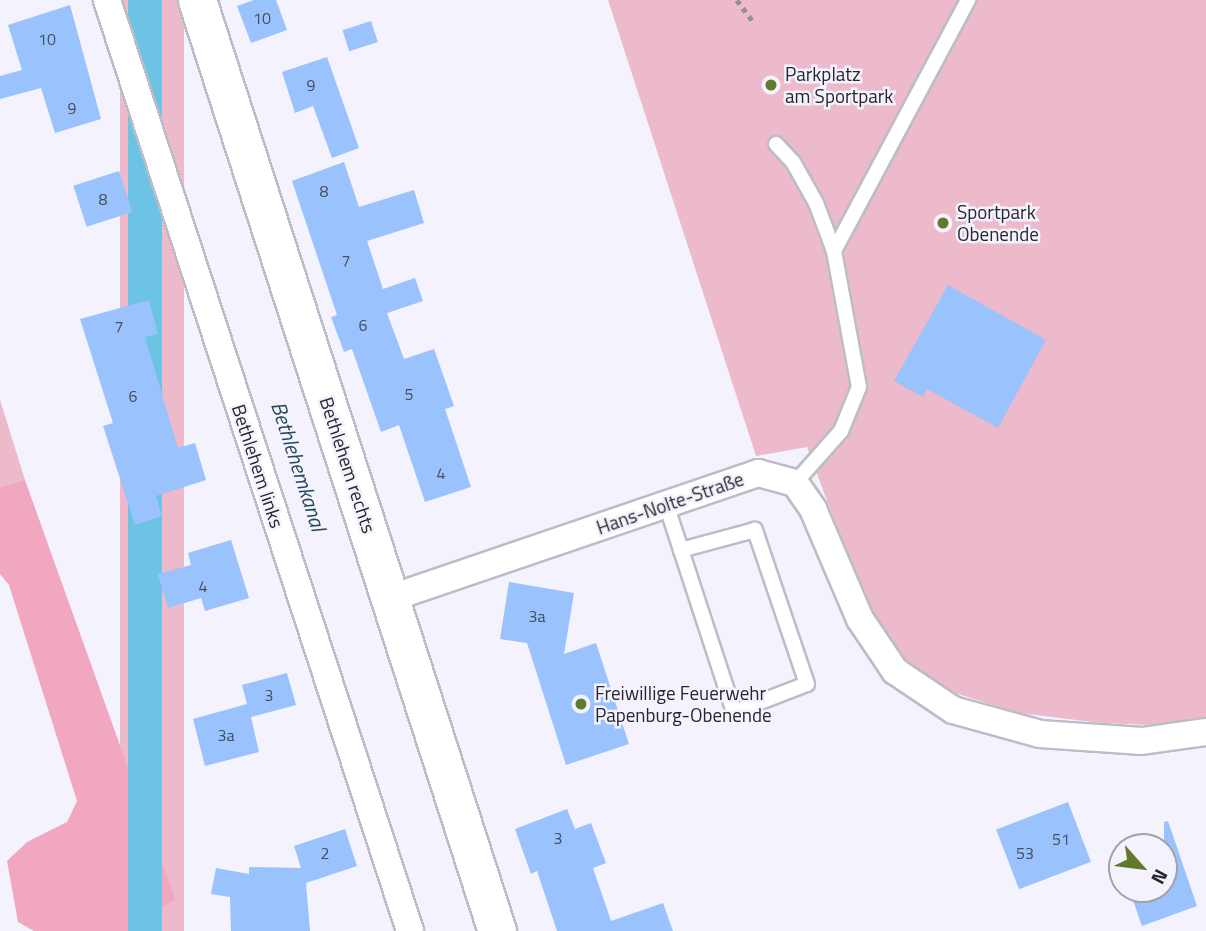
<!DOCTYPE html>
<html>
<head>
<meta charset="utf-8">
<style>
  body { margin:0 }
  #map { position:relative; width:1206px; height:931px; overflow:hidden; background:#f3f2fd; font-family:"Titillium Web",sans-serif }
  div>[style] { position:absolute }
  .green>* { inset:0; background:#ecbaca; transform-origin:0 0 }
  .forest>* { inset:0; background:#f2a7c1 }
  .water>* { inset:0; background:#6dc3e3; transform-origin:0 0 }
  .building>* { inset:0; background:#9ac2fd; transform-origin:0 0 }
  .path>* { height:4.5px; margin-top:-2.25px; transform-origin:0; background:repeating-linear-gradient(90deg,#919199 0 5px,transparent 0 10px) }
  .roads { filter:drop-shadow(2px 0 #bdbcc9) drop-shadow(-2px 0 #bdbcc9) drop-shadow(0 2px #bdbcc9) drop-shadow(0 -2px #bdbcc9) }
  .lane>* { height:14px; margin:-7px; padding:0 7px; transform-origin:7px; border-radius:7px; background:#fff }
  .street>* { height:26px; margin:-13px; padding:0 13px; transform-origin:13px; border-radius:13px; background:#fff }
  .secondary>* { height:37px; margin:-18.5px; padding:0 18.5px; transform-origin:18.5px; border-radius:18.5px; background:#fff }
  .dots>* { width:19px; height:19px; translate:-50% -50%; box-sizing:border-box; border:4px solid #f3f2fd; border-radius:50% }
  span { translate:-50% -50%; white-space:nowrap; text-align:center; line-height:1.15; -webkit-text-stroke:5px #f3f2fd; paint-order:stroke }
  .number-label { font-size:16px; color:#444e60 }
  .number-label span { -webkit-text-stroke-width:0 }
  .poi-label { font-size:19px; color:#27272c }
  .left { translate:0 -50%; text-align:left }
  .street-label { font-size:19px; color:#27272c }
  .water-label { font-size:21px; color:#234958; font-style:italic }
  .north { position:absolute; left:1108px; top:833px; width:70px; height:70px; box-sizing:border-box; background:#f3f2fd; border:2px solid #a1a1a9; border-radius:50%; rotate:118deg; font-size:19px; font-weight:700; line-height:28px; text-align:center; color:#27272c }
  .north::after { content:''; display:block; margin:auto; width:24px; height:32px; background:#60792c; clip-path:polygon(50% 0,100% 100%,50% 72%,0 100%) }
</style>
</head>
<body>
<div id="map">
  <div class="green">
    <i style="left:120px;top:0;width:64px;height:978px"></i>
    <i style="clip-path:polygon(608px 0,1206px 0,1206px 721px,1176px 726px,1101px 723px,1019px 713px,955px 693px,893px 653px,857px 581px,807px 447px,756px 456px)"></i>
    <i style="clip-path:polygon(0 400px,25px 480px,0 487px)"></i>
  </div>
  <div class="forest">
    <i style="clip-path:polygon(25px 480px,175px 899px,128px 931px,34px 931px,18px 922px,7px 861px,27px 842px,67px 822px,77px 801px,9px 585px,0 574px,0 487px)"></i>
  </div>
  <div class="water">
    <i style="left:128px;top:0;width:34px;height:979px"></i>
  </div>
  <div class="building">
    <i style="clip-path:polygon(254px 0,276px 0,287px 30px,251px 43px,237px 6px)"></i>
    <i style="clip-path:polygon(70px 5px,101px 119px,55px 133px,41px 88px,0 99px,0 76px,22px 70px,8px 25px)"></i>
    <i style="left:371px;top:21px;width:22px;height:30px;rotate:72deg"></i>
    <i style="clip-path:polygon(327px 57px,359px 148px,332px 158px,313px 106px,295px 113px,282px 72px)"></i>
    <i style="clip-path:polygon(344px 162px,359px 207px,414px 190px,424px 223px,367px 241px,383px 289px,415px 278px,423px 301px,387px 313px,404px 359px,434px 349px,454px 406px,445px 409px,471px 487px,425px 502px,399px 425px,381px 432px,352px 349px,344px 352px,331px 317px,337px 315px,292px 181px)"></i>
    <i style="left:119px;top:171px;width:43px;height:48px;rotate:72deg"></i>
    <i style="clip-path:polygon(948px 285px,1046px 340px,998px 428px,927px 389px,923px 397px,894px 381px)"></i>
    <i style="clip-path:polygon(149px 300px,158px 334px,145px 337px,178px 448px,195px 443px,206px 480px,156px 496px,162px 516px,135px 525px,103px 426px,113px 423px,80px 319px)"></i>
    <i style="clip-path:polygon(231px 540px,249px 598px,205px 611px,201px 598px,168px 608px,158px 574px,191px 565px,188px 553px)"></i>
    <i style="clip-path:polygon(509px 582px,574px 593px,564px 654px,596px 643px,629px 744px,566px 765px,527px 643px,500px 639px)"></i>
    <i style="clip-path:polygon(287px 673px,296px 705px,251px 717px,259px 752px,205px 766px,193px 719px,247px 704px,242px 685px)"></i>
    <i style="left:1068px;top:802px;width:64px;height:77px;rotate:69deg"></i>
    <i style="clip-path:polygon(567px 809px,575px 829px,591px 823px,606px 863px,593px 868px,611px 921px,663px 903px,673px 931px,557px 931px,537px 871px,531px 874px,515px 829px)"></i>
    <i style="clip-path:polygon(1168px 821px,1197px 906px,1142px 926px,1129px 889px,1164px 889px,1164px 822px)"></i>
    <i style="clip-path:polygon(345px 829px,357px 866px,306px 883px,310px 931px,231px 931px,230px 897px,211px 894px,216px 868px,249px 874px,249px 867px,301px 868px,294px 846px)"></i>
  </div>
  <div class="path">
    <i style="left:737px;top:0;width:26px;rotate:53deg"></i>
  </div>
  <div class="roads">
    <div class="lane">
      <i style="left:776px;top:144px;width:25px;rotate:47deg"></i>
      <i style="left:793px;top:162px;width:47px;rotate:60.7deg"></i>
      <i style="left:816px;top:203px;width:51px;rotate:69.4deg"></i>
      <i style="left:834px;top:251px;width:138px;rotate:79.6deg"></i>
      <i style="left:859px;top:387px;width:48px;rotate:112.2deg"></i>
      <i style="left:841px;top:431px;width:69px;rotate:131.5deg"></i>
      <i style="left:834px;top:251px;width:285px;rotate:-61.9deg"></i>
      <i style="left:666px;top:504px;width:219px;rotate:71.9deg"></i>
      <i style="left:734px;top:712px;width:78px;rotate:-21deg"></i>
      <i style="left:807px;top:684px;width:163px;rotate:-108.7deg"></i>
      <i style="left:755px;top:530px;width:77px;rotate:164.9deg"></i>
    </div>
    <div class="street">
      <i style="left:107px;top:0;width:979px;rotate:71.97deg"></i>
      <i style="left:391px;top:598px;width:388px;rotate:-18.8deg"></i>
      <i style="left:758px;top:473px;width:38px;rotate:15deg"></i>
      <i style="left:795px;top:483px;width:32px;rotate:55deg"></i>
      <i style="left:813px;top:509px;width:120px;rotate:66.9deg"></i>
      <i style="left:860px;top:619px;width:63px;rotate:56.1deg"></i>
      <i style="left:895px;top:671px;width:70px;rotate:33.9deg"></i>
      <i style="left:953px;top:710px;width:90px;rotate:15.4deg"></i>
      <i style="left:1040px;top:734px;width:102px;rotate:3.9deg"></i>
      <i style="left:1142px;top:741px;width:65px;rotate:-8deg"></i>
    </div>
    <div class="secondary">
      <i style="left:197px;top:0;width:978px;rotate:72.14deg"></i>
    </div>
  </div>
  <div class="dots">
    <i style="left:771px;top:85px;background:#60792c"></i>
    <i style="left:943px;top:223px;background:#60792c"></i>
    <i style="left:581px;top:704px;background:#60792c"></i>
  </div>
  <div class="number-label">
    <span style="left:262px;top:18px">10</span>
    <span style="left:47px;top:39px">10</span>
    <span style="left:311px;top:85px">9</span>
    <span style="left:72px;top:108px">9</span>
    <span style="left:324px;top:191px">8</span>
    <span style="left:103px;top:199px">8</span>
    <span style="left:346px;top:260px">7</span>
    <span style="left:363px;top:325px">6</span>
    <span style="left:119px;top:326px">7</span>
    <span style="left:409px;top:394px">5</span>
    <span style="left:133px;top:396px">6</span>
    <span style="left:441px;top:473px">4</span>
    <span style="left:203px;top:586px">4</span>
    <span style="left:537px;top:616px">3a</span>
    <span style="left:269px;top:695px">3</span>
    <span style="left:226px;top:735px">3a</span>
    <span style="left:558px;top:838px">3</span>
    <span style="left:1061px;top:839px">51</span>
    <span style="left:325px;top:853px">2</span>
    <span style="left:1025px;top:853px">53</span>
  </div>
  <div class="poi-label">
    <span class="left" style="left:785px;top:85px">Parkplatz<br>am Sportpark</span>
    <span class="left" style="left:957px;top:223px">Sportpark<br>Obenende</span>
    <span class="left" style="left:595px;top:704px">Freiwillige Feuerwehr<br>Papenburg-Obenende</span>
  </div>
  <div class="street-label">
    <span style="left:348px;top:465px;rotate:72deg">Bethlehem rechts</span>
    <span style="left:258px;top:466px;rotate:72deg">Bethlehem links</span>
    <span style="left:670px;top:503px;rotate:-19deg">Hans-Nolte-Straße</span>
  </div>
  <div class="water-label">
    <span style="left:299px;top:466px;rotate:72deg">Bethlehemkanal</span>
  </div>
  <div class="north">N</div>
</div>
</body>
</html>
